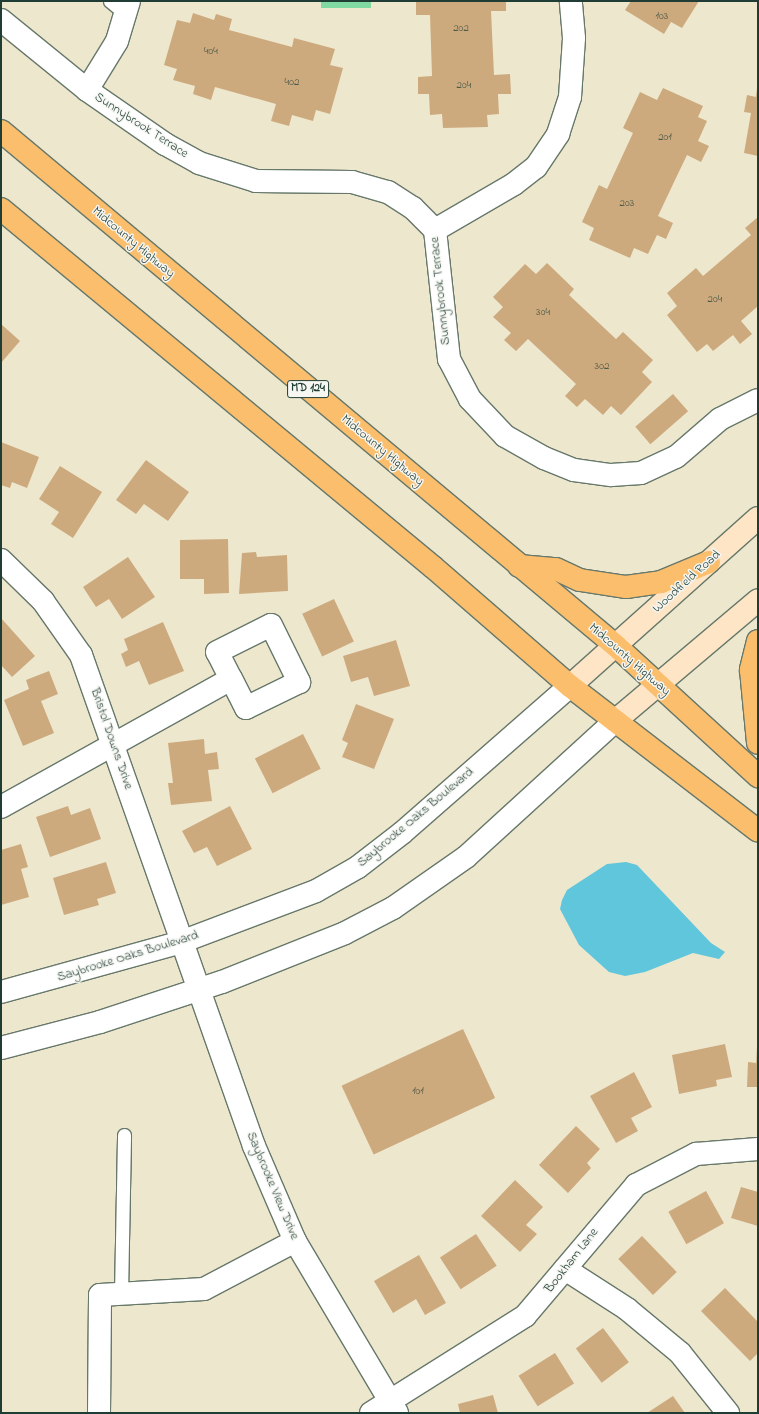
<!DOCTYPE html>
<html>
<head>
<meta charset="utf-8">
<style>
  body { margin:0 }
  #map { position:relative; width:759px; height:1414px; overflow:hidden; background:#ede7ce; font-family:"Indie Flower",sans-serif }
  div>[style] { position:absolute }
  .green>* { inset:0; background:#7fd9a0; transform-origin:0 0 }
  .water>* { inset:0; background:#5fc6dc }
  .building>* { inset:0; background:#cdaa7e; transform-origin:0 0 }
  .roads { filter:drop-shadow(1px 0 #67786a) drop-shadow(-1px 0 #67786a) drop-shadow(0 1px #67786a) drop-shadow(0 -1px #67786a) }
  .service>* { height:13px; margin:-6.5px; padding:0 6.5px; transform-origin:6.5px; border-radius:6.5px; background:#fff }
  .minor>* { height:22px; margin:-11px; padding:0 11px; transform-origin:11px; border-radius:11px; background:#fff }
  .tertiary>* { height:22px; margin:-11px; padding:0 11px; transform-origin:11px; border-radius:11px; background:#fff }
  .secondary>* { height:22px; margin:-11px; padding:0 11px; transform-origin:11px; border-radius:11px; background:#fde5c5 }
  .primary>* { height:22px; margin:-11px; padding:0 11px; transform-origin:11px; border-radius:11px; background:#fabe6d }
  span { translate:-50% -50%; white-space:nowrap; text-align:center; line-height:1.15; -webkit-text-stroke:3px #f6f6f2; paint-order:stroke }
  .number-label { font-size:11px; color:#4a5846 }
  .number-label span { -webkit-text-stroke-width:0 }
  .shield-label span { padding:1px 3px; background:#f6f6f2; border:1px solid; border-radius:3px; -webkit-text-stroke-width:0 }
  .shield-label { font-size:12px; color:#1f3d34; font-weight:700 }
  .street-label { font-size:13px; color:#1f3d34 }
  .frame { position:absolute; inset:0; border:2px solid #1f3d34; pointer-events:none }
</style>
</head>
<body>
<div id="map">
  <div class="green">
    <i style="left:321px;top:1px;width:50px;height:7px"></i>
  </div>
  <div class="water">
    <i style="clip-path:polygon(626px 862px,637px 865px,711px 943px,725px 952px,719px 959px,693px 953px,645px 972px,625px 976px,609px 972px,579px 945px,560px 909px,562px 900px,567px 890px,607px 864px)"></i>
  </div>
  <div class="building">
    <i style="clip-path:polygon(416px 1px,506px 1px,506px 11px,491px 11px,494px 75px,510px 74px,511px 94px,498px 94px,499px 114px,487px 115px,488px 127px,443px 128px,442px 114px,430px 115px,429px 94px,418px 94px,418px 77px,432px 76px,430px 15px,416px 15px)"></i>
    <i style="clip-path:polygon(631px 1px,699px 1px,682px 28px,671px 22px,664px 34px,625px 10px)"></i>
    <i style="clip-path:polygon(193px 13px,214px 20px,216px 14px,232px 19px,229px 30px,292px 47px,294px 38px,335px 49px,330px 65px,343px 68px,330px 114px,316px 110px,313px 121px,292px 115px,289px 126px,271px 121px,276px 104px,215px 87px,211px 100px,193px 94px,195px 86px,173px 80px,177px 69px,164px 65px,177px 20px,190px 23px)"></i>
    <i style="clip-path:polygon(663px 88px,703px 106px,698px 117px,707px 121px,698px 141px,709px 146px,701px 162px,687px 155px,675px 180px,658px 216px,673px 223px,666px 239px,657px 235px,648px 254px,634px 248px,630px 258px,589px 240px,594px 228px,582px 222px,599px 185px,607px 189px,633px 133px,623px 128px,640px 92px,657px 100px)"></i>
    <i style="clip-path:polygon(757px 88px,758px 88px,758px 156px,744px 153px,751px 113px,744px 112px,747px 95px,756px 97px)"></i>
    <i style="clip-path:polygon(758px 217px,758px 306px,741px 321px,752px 334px,740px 344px,733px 335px,713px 351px,707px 344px,697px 352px,667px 315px,677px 306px,667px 293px,696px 268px,703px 276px,751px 235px,745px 228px)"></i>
    <i style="clip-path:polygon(547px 263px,574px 289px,569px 295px,616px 339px,623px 332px,653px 360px,642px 372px,652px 382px,621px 415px,611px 406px,603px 415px,585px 399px,577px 407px,565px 396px,576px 384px,528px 339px,516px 351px,504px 340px,511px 333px,493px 317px,503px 307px,493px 297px,525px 264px,536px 274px)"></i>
    <i style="clip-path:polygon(1px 324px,20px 341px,1px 363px)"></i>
    <i style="left:673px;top:394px;width:23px;height:50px;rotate:49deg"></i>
    <i style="clip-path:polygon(1px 442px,39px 457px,27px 488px,12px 482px,10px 488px,1px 485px)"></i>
    <i style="clip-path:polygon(146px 460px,189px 492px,168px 521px,144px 504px,136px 514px,116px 500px)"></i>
    <i style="clip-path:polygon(60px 466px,102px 492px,73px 538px,51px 524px,59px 512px,39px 499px)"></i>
    <i style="clip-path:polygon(228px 539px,229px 593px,204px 594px,204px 579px,180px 579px,180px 540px)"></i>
    <i style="clip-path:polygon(256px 552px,257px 557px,287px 555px,288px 591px,239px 594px,242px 553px)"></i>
    <i style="clip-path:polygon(128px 557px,155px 597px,122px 619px,109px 599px,96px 607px,83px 587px)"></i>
    <i style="left:334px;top:599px;width:47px;height:35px;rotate:65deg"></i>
    <i style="clip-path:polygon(1px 618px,35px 656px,12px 677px,1px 665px)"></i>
    <i style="clip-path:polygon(163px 622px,184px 671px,149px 685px,139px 661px,126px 667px,121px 654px,128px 650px,124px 639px)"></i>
    <i style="clip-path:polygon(396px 640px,410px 686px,374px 696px,368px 677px,351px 682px,343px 656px)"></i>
    <i style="clip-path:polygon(49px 671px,58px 694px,41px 701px,54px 733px,23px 746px,4px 700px,29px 689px,26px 680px)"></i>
    <i style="clip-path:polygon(356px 704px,394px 719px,374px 769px,342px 757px,348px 743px,342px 740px)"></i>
    <i style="left:303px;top:734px;width:39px;height:54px;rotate:63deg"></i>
    <i style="clip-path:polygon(204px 739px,205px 754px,217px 752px,219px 769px,208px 770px,212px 801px,171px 805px,168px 783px,173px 783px,168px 743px)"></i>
    <i style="clip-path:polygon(68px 806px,71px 815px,90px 808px,101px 839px,50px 857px,36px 817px)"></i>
    <i style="clip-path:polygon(230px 806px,252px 849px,217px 866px,207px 847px,194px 853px,182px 831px)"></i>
    <i style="clip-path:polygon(21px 844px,28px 867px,21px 869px,29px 897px,1px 905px,1px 850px)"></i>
    <i style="clip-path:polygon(106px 862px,116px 893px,97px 899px,99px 905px,64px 915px,53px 878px)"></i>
    <i style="left:463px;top:1029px;width:76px;height:134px;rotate:65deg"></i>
    <i style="clip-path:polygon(725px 1044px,732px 1077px,716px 1080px,717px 1086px,679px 1094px,672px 1055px)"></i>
    <i style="clip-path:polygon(756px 1046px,758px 1087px,747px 1087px,748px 1062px,756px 1063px)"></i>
    <i style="clip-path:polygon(634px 1072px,652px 1107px,631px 1118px,638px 1131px,616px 1143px,590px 1096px)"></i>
    <i style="clip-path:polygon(576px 1126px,600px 1149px,587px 1163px,591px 1168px,568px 1193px,539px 1165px)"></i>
    <i style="clip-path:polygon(515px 1180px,543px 1207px,526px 1225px,537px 1234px,520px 1252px,481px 1216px)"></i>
    <i style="clip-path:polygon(741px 1187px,758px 1192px,758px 1226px,731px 1218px)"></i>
    <i style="left:706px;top:1191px;width:37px;height:43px;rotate:61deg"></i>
    <i style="left:476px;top:1234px;width:38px;height:43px;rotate:57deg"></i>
    <i style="left:642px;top:1236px;width:50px;height:33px;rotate:46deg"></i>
    <i style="clip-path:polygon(419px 1255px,446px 1303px,425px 1315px,416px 1299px,393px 1313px,374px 1281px)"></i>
    <i style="clip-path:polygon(725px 1288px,758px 1322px,758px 1353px,750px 1361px,701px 1311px)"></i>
    <i style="left:603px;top:1328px;width:43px;height:34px;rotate:53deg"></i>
    <i style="left:555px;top:1353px;width:36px;height:43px;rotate:58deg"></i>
    <i style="clip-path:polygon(493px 1395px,498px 1413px,460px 1413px,458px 1404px)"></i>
    <i style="clip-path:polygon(673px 1396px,685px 1413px,647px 1413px)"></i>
  </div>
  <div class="roads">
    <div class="service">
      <i style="left:110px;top:1px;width:22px;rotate:39deg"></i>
      <i style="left:121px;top:1294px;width:159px;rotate:-88.9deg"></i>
    </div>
    <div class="minor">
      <i style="left:1px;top:20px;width:111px;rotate:39.1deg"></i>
      <i style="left:87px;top:90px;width:95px;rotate:34.7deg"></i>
      <i style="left:165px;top:144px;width:39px;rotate:29deg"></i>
      <i style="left:199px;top:163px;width:60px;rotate:17.5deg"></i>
      <i style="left:256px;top:181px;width:96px;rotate:0.6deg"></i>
      <i style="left:352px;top:182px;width:37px;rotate:16deg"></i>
      <i style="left:388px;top:192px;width:30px;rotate:33deg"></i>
      <i style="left:413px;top:208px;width:31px;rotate:45deg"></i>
      <i style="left:435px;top:230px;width:130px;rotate:83.8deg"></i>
      <i style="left:449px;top:359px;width:45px;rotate:62.3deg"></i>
      <i style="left:470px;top:399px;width:51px;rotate:46.6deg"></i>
      <i style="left:505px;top:436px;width:45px;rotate:29.4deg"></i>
      <i style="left:544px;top:458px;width:32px;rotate:22deg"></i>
      <i style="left:574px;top:470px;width:37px;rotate:8deg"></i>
      <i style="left:611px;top:475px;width:30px;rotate:-4deg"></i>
      <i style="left:641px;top:473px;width:38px;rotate:-25deg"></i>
      <i style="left:676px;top:457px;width:58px;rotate:-40.8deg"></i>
      <i style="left:720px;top:419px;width:42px;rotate:-26.6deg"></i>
      <i style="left:87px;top:90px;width:57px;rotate:-58.5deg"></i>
      <i style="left:117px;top:41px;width:42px;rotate:-73.3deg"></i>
      <i style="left:435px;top:230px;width:91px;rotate:-30.2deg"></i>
      <i style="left:514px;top:184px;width:28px;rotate:-38deg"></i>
      <i style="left:536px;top:167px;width:40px;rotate:-56deg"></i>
      <i style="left:558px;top:134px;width:39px;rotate:-72deg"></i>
      <i style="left:570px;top:97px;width:59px;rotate:-86.1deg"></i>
      <i style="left:574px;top:38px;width:37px;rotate:-95deg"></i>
      <i style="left:1px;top:560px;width:59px;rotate:44.3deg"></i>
      <i style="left:43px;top:601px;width:66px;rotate:54.9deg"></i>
      <i style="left:81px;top:655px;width:521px;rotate:70.59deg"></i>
      <i style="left:254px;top:1146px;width:103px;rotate:66.7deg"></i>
      <i style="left:295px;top:1241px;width:200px;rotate:59.3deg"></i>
      <i style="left:1px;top:807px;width:263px;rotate:-29.1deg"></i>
      <i style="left:231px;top:679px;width:30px;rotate:-117deg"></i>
      <i style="left:217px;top:652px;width:60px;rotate:-26.6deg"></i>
      <i style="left:271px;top:625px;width:64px;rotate:63.8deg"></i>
      <i style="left:299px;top:682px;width:59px;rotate:153.9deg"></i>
      <i style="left:246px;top:708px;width:33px;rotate:-117deg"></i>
      <i style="left:565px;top:1269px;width:74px;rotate:32.8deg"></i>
      <i style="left:627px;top:1309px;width:69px;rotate:39.7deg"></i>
      <i style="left:680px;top:1353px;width:77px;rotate:51.3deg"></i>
      <i style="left:99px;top:1413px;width:118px;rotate:-89.5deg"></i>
      <i style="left:100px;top:1295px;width:104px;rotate:-3.3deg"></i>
      <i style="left:204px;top:1289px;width:103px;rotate:-27.8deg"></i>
      <i style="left:371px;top:1413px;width:182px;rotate:-32.2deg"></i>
      <i style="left:525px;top:1316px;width:172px;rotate:-49.7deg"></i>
      <i style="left:636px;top:1185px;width:68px;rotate:-27.3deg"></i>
      <i style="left:696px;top:1154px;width:62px;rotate:-4.6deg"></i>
    </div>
    <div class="tertiary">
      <i style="left:1px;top:992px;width:187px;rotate:-15.5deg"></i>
      <i style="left:181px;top:942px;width:144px;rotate:-20.7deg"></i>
      <i style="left:316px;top:891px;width:48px;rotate:-29.7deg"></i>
      <i style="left:358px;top:867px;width:56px;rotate:-37.7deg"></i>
      <i style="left:402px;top:833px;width:223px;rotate:-41.2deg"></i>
      <i style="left:1px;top:1048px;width:102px;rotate:-14.7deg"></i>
      <i style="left:100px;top:1022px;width:128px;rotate:-18.2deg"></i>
      <i style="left:222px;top:982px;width:132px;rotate:-21.7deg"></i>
      <i style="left:345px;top:933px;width:54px;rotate:-27.5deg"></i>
      <i style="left:393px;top:908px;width:89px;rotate:-34.9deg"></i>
      <i style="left:466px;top:857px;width:202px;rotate:-42.4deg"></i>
    </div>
    <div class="secondary">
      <i style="left:570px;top:686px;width:252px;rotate:-41.8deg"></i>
      <i style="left:615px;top:721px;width:187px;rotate:-40.2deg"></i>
    </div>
    <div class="primary">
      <i style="left:1px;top:131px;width:802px;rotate:39.94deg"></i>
      <i style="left:616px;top:646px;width:193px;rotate:42.5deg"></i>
      <i style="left:1px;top:209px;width:561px;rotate:39.65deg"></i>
      <i style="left:433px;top:567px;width:181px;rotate:41deg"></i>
      <i style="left:570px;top:686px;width:237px;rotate:37.6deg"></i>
      <i style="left:519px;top:566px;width:37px;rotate:5deg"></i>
      <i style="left:556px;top:569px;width:26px;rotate:25deg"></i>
      <i style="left:580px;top:580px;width:47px;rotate:8.7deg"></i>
      <i style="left:626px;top:587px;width:35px;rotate:-8deg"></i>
      <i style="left:661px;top:582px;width:52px;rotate:-22.6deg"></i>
      <i style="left:758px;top:641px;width:30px;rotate:104deg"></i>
      <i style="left:751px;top:670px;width:73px;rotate:84.5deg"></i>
    </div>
  </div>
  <div class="number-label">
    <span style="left:662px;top:16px">103</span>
    <span style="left:461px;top:28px">202</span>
    <span style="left:211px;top:51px">404</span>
    <span style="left:292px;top:82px">402</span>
    <span style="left:464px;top:85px">204</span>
    <span style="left:665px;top:137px">201</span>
    <span style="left:627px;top:203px">203</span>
    <span style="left:715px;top:299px">204</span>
    <span style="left:543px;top:312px">304</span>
    <span style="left:602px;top:366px">302</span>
    <span style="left:418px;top:1091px">101</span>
  </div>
  <div class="shield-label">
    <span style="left:308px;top:389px">MD 124</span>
  </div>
  <div class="street-label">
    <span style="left:141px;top:126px;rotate:33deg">Sunnybrook Terrace</span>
    <span style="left:133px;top:243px;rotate:40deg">Midcounty Highway</span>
    <span style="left:441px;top:291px;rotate:-96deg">Sunnybrook Terrace</span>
    <span style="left:382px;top:451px;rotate:40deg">Midcounty Highway</span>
    <span style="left:687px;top:582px;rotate:-42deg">Woodfield Road</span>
    <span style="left:629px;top:660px;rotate:41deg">Midcounty Highway</span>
    <span style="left:111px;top:739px;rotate:71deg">Bristol Downs Drive</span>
    <span style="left:416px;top:818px;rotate:-40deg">Saybrooke Oaks Boulevard</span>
    <span style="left:128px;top:957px;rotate:-17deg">Saybrooke Oaks Boulevard</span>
    <span style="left:272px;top:1186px;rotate:67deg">Saybrooke View Drive</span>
    <span style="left:572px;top:1261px;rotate:-52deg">Bookham Lane</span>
  </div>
  <div class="frame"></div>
</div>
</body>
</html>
